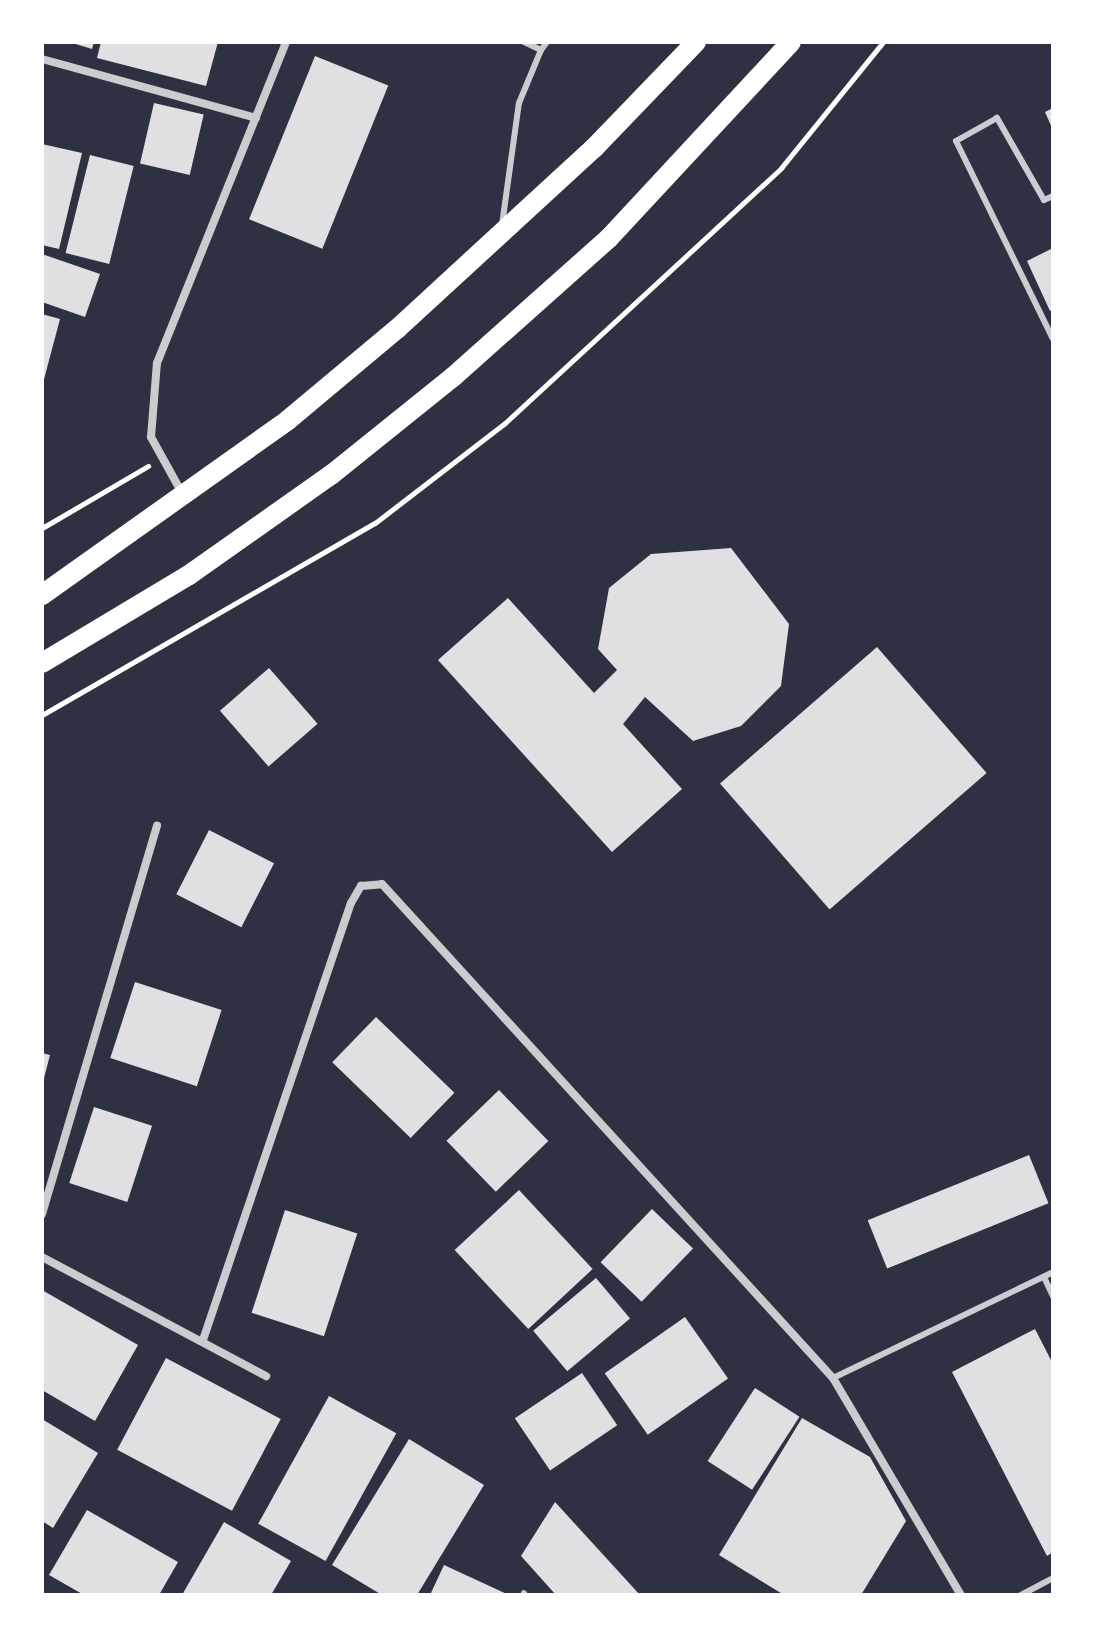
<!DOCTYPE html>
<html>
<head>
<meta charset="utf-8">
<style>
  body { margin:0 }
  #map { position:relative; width:1095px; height:1637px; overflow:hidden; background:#2d3142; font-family:Rubik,sans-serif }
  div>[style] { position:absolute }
  .building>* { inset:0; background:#e0e0e3; transform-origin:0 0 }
  .path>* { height:5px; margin:-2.5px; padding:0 2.5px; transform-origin:2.5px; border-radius:2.5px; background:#fff }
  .service>* { height:6px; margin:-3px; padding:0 3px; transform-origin:3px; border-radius:3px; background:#caccd0 }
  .minor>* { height:8px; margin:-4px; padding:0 4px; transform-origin:4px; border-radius:4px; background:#caccd0 }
  .primary>* { height:20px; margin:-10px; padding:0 10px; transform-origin:10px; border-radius:10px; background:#fff }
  span { translate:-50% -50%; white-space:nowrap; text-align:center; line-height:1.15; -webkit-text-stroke:8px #fff; paint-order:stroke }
  .frame { position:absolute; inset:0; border:44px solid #fff; pointer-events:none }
</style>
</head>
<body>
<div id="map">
  <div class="building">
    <i style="clip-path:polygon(69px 42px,94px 42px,92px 49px)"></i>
    <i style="clip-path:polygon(101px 42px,218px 42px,206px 86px,97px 58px)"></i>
    <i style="left:315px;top:56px;width:79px;height:176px;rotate:22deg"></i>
    <i style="left:154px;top:103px;width:51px;height:62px;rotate:13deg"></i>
    <i style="clip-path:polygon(1053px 108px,1053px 130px,1045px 112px)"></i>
    <i style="clip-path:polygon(42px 144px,82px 153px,59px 249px,42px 245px)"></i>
    <i style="left:90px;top:155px;width:45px;height:101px;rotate:14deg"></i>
    <i style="clip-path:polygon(1053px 248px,1053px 309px,1050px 311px,1027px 261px)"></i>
    <i style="clip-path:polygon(42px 254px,100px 274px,85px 317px,42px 302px)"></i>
    <i style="clip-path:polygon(42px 314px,60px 319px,43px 383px,42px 382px)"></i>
    <i style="clip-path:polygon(731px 548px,789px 624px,781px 686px,741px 726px,693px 741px,645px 697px,623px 724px,682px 789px,612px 852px,438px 660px,508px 598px,594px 693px,617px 670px,598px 649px,609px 588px,651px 554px)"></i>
    <i style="left:877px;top:647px;width:167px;height:208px;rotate:49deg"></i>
    <i style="left:269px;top:668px;width:74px;height:65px;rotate:49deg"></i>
    <i style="left:209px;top:830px;width:73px;height:72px;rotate:27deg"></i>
    <i style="left:135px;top:982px;width:91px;height:80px;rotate:18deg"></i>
    <i style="left:376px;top:1017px;width:109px;height:63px;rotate:44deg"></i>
    <i style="clip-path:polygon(42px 1053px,50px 1055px,43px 1082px,42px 1082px)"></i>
    <i style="left:499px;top:1090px;width:71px;height:73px;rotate:46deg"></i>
    <i style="left:94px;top:1107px;width:61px;height:80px;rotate:18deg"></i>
    <i style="left:1029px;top:1155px;width:52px;height:174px;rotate:68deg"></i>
    <i style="left:519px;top:1190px;width:108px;height:88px;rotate:47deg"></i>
    <i style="left:652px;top:1209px;width:57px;height:74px;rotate:44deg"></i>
    <i style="left:285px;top:1210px;width:76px;height:108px;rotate:18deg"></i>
    <i style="left:596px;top:1278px;width:53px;height:82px;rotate:50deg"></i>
    <i style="clip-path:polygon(42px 1290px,138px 1345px,95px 1421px,42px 1390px)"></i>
    <i style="left:685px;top:1317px;width:75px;height:98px;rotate:55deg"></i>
    <i style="clip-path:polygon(1035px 1329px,1053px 1364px,1053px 1552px,1047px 1556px,952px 1372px)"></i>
    <i style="left:166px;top:1358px;width:130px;height:104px;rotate:28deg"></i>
    <i style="left:582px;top:1373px;width:63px;height:81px;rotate:56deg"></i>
    <i style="left:755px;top:1388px;width:53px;height:87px;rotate:33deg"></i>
    <i style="left:329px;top:1396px;width:77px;height:146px;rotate:29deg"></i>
    <i style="clip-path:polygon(802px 1418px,870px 1457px,906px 1521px,861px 1595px,784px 1595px,719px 1555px)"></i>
    <i style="clip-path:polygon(42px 1419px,98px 1453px,53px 1528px,42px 1521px)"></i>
    <i style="clip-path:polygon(409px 1439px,484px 1485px,417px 1595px,382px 1595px,332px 1565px)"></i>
    <i style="clip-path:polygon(555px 1502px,640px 1595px,556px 1595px,521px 1556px)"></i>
    <i style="clip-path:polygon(87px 1510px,178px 1562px,159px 1595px,84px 1595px,49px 1575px)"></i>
    <i style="clip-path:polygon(224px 1522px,291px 1561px,271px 1595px,182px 1595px)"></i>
    <i style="clip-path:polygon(444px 1565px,509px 1595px,430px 1595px)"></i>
  </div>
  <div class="path">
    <i style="left:42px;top:528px;width:123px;rotate:-30.3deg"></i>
    <i style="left:42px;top:715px;width:384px;rotate:-30deg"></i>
    <i style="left:375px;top:523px;width:164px;rotate:-37.6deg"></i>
    <i style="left:505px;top:423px;width:376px;rotate:-42.7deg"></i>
    <i style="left:781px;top:168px;width:162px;rotate:-51deg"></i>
  </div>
  <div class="service">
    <i style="left:524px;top:42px;width:19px;rotate:25deg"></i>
    <i style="left:541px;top:50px;width:10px;rotate:-53deg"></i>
    <i style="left:1053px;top:196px;width:10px;rotate:156deg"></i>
    <i style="left:1044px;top:200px;width:95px;rotate:-119.8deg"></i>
    <i style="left:997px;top:118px;width:47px;rotate:150.7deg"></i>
    <i style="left:956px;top:141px;width:220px;rotate:63.9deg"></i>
    <i style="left:502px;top:225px;width:123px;rotate:-82.1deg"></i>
    <i style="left:519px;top:103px;width:57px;rotate:-67.5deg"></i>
    <i style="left:1044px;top:1277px;width:21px;rotate:65deg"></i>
    <i style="left:833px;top:1378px;width:244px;rotate:-25.7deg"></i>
    <i style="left:523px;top:1595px;width:2px;rotate:-63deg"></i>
    <i style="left:1021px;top:1595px;width:36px;rotate:-28deg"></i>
  </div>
  <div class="minor">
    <i style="left:42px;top:59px;width:222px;rotate:15.4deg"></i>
    <i style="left:182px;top:493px;width:64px;rotate:-119deg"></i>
    <i style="left:151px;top:437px;width:74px;rotate:-85.4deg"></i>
    <i style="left:157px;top:363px;width:346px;rotate:-68.1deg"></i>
    <i style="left:42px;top:1214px;width:405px;rotate:-73.5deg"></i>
    <i style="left:42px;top:1257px;width:254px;rotate:28deg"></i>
    <i style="left:203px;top:1340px;width:461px;rotate:-71.3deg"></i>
    <i style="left:351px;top:903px;width:20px;rotate:-60deg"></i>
    <i style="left:361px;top:886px;width:21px;rotate:-5deg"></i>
    <i style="left:382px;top:884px;width:669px;rotate:47.61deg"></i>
    <i style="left:833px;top:1378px;width:252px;rotate:59.5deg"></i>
  </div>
  <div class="primary">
    <i style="left:42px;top:595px;width:302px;rotate:-35.4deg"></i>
    <i style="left:288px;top:420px;width:142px;rotate:-39.9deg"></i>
    <i style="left:397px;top:329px;width:268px;rotate:-42.6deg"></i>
    <i style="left:594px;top:148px;width:147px;rotate:-46.1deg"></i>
    <i style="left:42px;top:663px;width:171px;rotate:-30.9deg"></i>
    <i style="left:189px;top:575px;width:174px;rotate:-35.2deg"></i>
    <i style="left:331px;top:475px;width:156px;rotate:-38.8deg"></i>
    <i style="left:453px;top:377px;width:209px;rotate:-41.7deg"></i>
    <i style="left:609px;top:238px;width:267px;rotate:-47.1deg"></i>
  </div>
  <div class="frame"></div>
</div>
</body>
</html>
